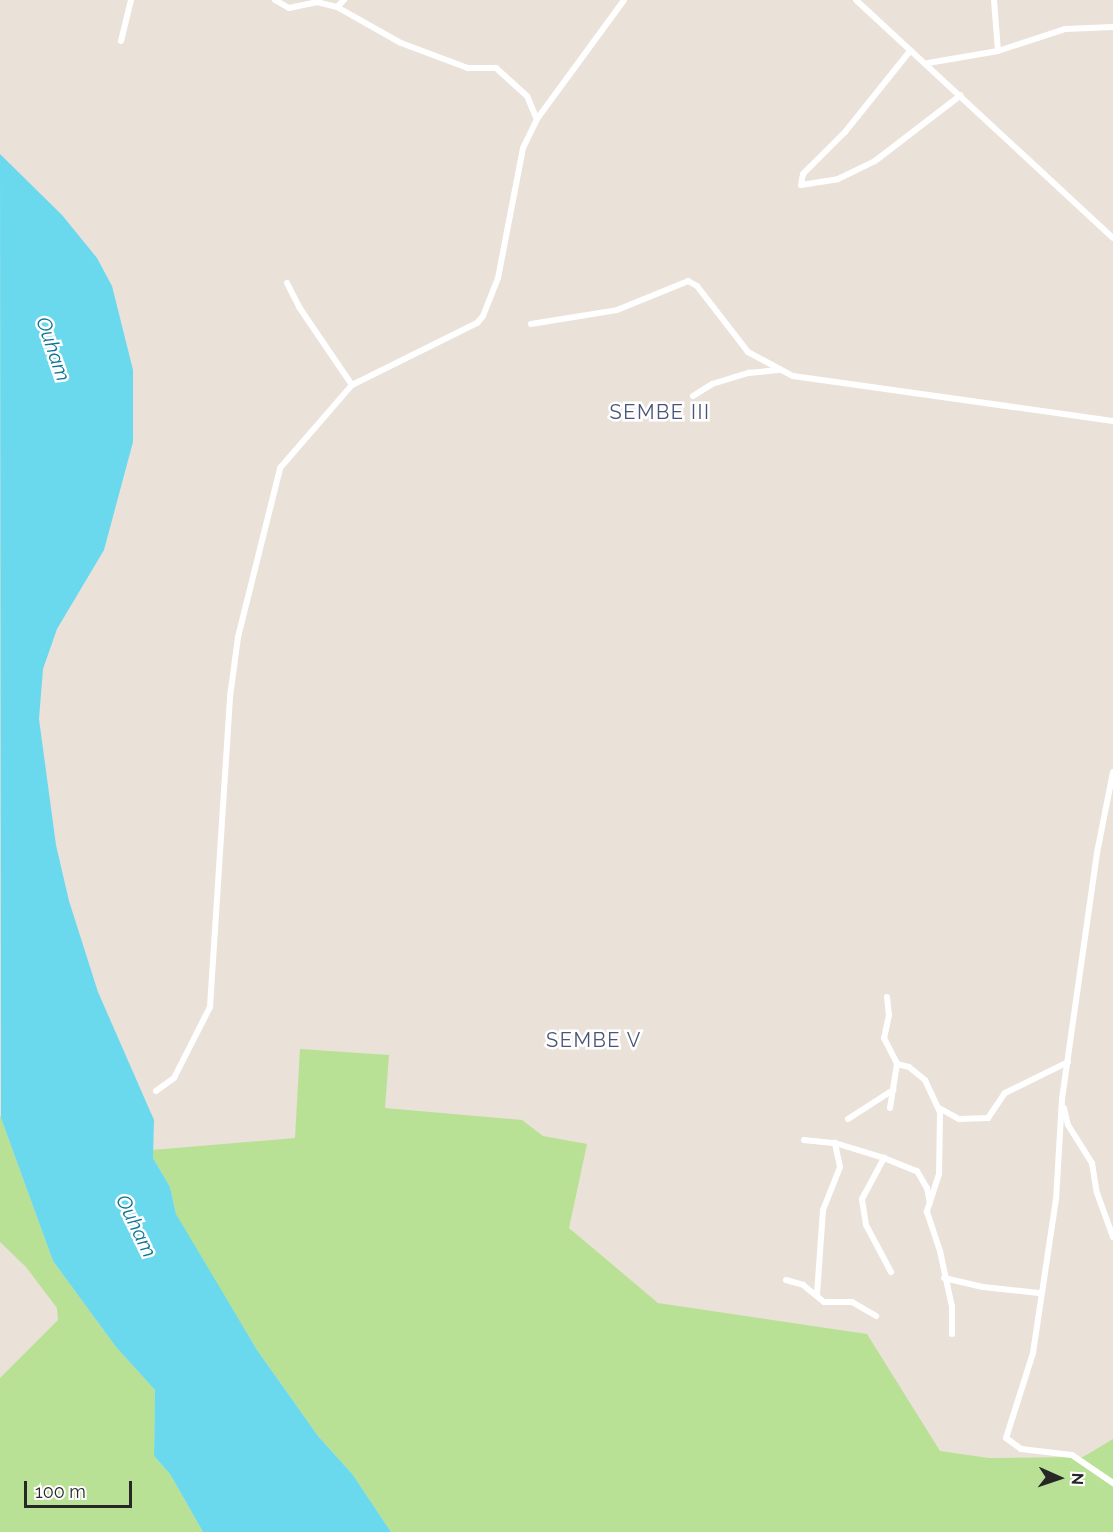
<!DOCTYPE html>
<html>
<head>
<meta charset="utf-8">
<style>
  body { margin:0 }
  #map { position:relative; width:1113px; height:1532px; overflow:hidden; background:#eae1d9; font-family:Raleway,sans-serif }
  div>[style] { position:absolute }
  .green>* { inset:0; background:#b8e195 }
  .water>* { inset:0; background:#6bd9ed }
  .street>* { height:6px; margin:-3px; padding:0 3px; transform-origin:3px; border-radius:3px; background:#fff }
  span { translate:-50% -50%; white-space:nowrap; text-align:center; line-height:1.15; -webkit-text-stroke:5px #fff; paint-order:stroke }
  .water-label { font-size:20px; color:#0e7695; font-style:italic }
  .neighbourhood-label { font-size:20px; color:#495677; letter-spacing:1.5px }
  .north { position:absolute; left:1029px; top:1448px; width:60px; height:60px; -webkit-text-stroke:4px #fff; paint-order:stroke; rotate:93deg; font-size:16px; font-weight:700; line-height:24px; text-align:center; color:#272727 }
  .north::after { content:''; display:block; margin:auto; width:21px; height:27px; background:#272727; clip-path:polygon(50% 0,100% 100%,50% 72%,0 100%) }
  .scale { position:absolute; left:24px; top:1481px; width:108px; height:27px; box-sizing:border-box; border:3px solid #272727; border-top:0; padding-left:8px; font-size:18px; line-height:21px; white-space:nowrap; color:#272727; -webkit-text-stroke:4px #fff; paint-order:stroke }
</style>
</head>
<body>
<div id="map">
  <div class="green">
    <i style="clip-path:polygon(300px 1049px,389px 1055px,385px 1108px,522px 1120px,543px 1136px,587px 1144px,569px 1228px,658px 1303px,867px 1334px,940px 1451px,989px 1458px,1083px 1457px,1113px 1439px,1113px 1532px,391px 1532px,353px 1475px,318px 1436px,257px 1350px,184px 1230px,176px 1214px,170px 1187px,153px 1158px,152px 1150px,295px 1138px)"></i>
    <i style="clip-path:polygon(0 1115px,53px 1261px,116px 1347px,155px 1390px,154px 1456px,170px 1474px,203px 1532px,0 1532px,0 1378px,58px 1320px,57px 1308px,26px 1267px,0 1242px)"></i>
  </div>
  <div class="water">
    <i style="clip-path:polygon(0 154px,62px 215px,97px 258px,112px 286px,133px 370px,133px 442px,104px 550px,57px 629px,43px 669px,39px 719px,56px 845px,69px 901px,98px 992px,154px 1120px,153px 1158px,170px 1187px,176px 1214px,257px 1350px,318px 1436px,353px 1475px,391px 1532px,203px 1532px,170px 1474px,154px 1456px,155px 1390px,116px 1347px,53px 1261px,1px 1118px)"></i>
  </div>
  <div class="street">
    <i style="left:275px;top:0;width:16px;rotate:30deg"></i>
    <i style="left:289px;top:8px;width:29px;rotate:-12deg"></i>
    <i style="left:317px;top:2px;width:21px;rotate:14deg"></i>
    <i style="left:337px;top:7px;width:73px;rotate:29.4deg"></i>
    <i style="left:401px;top:43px;width:72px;rotate:20.5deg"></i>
    <i style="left:468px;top:68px;width:28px"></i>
    <i style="left:496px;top:68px;width:42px;rotate:42.1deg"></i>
    <i style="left:527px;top:96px;width:25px;rotate:67deg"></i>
    <i style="left:856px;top:0;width:350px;rotate:42.8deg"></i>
    <i style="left:994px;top:0;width:51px;rotate:85.5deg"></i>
    <i style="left:337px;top:7px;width:10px;rotate:-45deg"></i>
    <i style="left:121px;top:41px;width:42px;rotate:-76.3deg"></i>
    <i style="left:910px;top:51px;width:104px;rotate:128.7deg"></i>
    <i style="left:845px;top:132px;width:59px;rotate:135deg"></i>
    <i style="left:803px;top:174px;width:11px;rotate:100deg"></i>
    <i style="left:801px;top:185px;width:37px;rotate:-9deg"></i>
    <i style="left:838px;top:179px;width:41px;rotate:-25.9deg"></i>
    <i style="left:875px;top:161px;width:108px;rotate:-37.5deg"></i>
    <i style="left:928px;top:63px;width:71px;rotate:-9.7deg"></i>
    <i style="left:998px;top:51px;width:71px;rotate:-18.2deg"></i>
    <i style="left:1065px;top:29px;width:48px;rotate:-2.4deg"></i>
    <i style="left:287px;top:283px;width:27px;rotate:63deg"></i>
    <i style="left:299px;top:307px;width:94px;rotate:55.8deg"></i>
    <i style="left:531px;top:324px;width:87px;rotate:-9.2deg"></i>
    <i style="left:617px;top:310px;width:77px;rotate:-22.2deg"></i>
    <i style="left:688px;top:281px;width:10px;rotate:29deg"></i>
    <i style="left:697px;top:286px;width:83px;rotate:52.3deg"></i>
    <i style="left:748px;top:352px;width:51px;rotate:28.1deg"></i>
    <i style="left:793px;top:376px;width:323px;rotate:8deg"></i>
    <i style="left:693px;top:396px;width:22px;rotate:-32deg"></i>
    <i style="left:712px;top:384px;width:39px;rotate:-17deg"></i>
    <i style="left:749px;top:373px;width:31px;rotate:-6deg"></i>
    <i style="left:1113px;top:772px;width:83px;rotate:101.2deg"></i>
    <i style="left:1097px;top:853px;width:248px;rotate:98.1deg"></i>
    <i style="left:1062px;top:1099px;width:100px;rotate:93.4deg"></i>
    <i style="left:1056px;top:1199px;width:156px;rotate:98.5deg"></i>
    <i style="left:1033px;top:1353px;width:89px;rotate:107.6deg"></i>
    <i style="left:1006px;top:1438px;width:19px;rotate:36deg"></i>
    <i style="left:1021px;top:1449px;width:51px;rotate:6.7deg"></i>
    <i style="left:1072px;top:1455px;width:50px;rotate:34.3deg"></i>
    <i style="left:887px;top:997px;width:18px;rotate:84deg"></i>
    <i style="left:889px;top:1015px;width:24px;rotate:102deg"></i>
    <i style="left:884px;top:1038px;width:29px;rotate:63deg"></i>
    <i style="left:897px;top:1064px;width:12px;rotate:14deg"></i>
    <i style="left:909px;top:1067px;width:21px;rotate:39deg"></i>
    <i style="left:925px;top:1080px;width:35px;rotate:65deg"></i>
    <i style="left:940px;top:1112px;width:62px;rotate:90.9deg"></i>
    <i style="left:939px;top:1174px;width:40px;rotate:108deg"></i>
    <i style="left:927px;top:1212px;width:41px;rotate:71.6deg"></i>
    <i style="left:940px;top:1251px;width:57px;rotate:77.9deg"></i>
    <i style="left:952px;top:1307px;width:27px;rotate:90deg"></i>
    <i style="left:156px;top:1091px;width:22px;rotate:-36deg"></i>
    <i style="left:174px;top:1078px;width:80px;rotate:-63.1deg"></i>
    <i style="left:210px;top:1007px;width:311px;rotate:-86.3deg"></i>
    <i style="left:230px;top:697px;width:61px;rotate:-82.4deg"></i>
    <i style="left:238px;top:637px;width:174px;rotate:-76deg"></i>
    <i style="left:280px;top:468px;width:110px;rotate:-49.1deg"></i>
    <i style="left:352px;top:385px;width:140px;rotate:-26.4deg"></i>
    <i style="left:477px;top:323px;width:9px;rotate:-49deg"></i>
    <i style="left:483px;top:316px;width:41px;rotate:-68.5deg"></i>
    <i style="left:498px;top:278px;width:132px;rotate:-79.1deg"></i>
    <i style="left:523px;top:148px;width:32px;rotate:-64deg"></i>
    <i style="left:537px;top:119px;width:147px;rotate:-53.8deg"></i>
    <i style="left:890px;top:1108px;width:45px;rotate:-81deg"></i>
    <i style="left:939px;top:1108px;width:23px;rotate:29deg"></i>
    <i style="left:959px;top:1119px;width:29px;rotate:-2deg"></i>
    <i style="left:988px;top:1118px;width:30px;rotate:-56deg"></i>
    <i style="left:1005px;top:1093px;width:70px;rotate:-26.2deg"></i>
    <i style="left:1064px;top:1108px;width:17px;rotate:77deg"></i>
    <i style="left:1068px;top:1125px;width:45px;rotate:57.7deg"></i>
    <i style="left:1092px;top:1163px;width:30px;rotate:81deg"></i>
    <i style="left:1097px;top:1193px;width:47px;rotate:70deg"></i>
    <i style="left:848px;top:1119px;width:54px;rotate:-32.8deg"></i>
    <i style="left:804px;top:1140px;width:31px;rotate:6deg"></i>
    <i style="left:835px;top:1143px;width:51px;rotate:17deg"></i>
    <i style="left:891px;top:1272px;width:53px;rotate:-118deg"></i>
    <i style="left:866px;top:1225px;width:26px;rotate:-99deg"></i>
    <i style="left:862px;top:1199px;width:47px;rotate:-61.8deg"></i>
    <i style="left:884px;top:1158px;width:35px;rotate:22deg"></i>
    <i style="left:917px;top:1171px;width:20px;rotate:60deg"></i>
    <i style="left:927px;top:1188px;width:15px;rotate:79deg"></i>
    <i style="left:944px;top:1278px;width:40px;rotate:13deg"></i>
    <i style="left:983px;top:1287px;width:56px;rotate:6.1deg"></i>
    <i style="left:786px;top:1280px;width:18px;rotate:16deg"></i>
    <i style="left:803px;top:1285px;width:27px;rotate:39deg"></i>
    <i style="left:824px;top:1302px;width:28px"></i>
    <i style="left:852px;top:1302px;width:28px;rotate:30deg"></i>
    <i style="left:817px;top:1294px;width:84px;rotate:-85.9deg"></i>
    <i style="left:823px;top:1210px;width:46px;rotate:-68.4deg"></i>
    <i style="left:840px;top:1167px;width:25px;rotate:-102deg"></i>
  </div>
  <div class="water-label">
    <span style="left:53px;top:349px;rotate:71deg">Ouham</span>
    <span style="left:136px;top:1226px;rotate:64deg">Ouham</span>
  </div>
  <div class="neighbourhood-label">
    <span style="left:660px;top:412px">SEMBE III</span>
    <span style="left:594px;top:1040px">SEMBE V</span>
  </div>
  <div class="north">N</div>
  <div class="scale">100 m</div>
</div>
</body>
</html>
